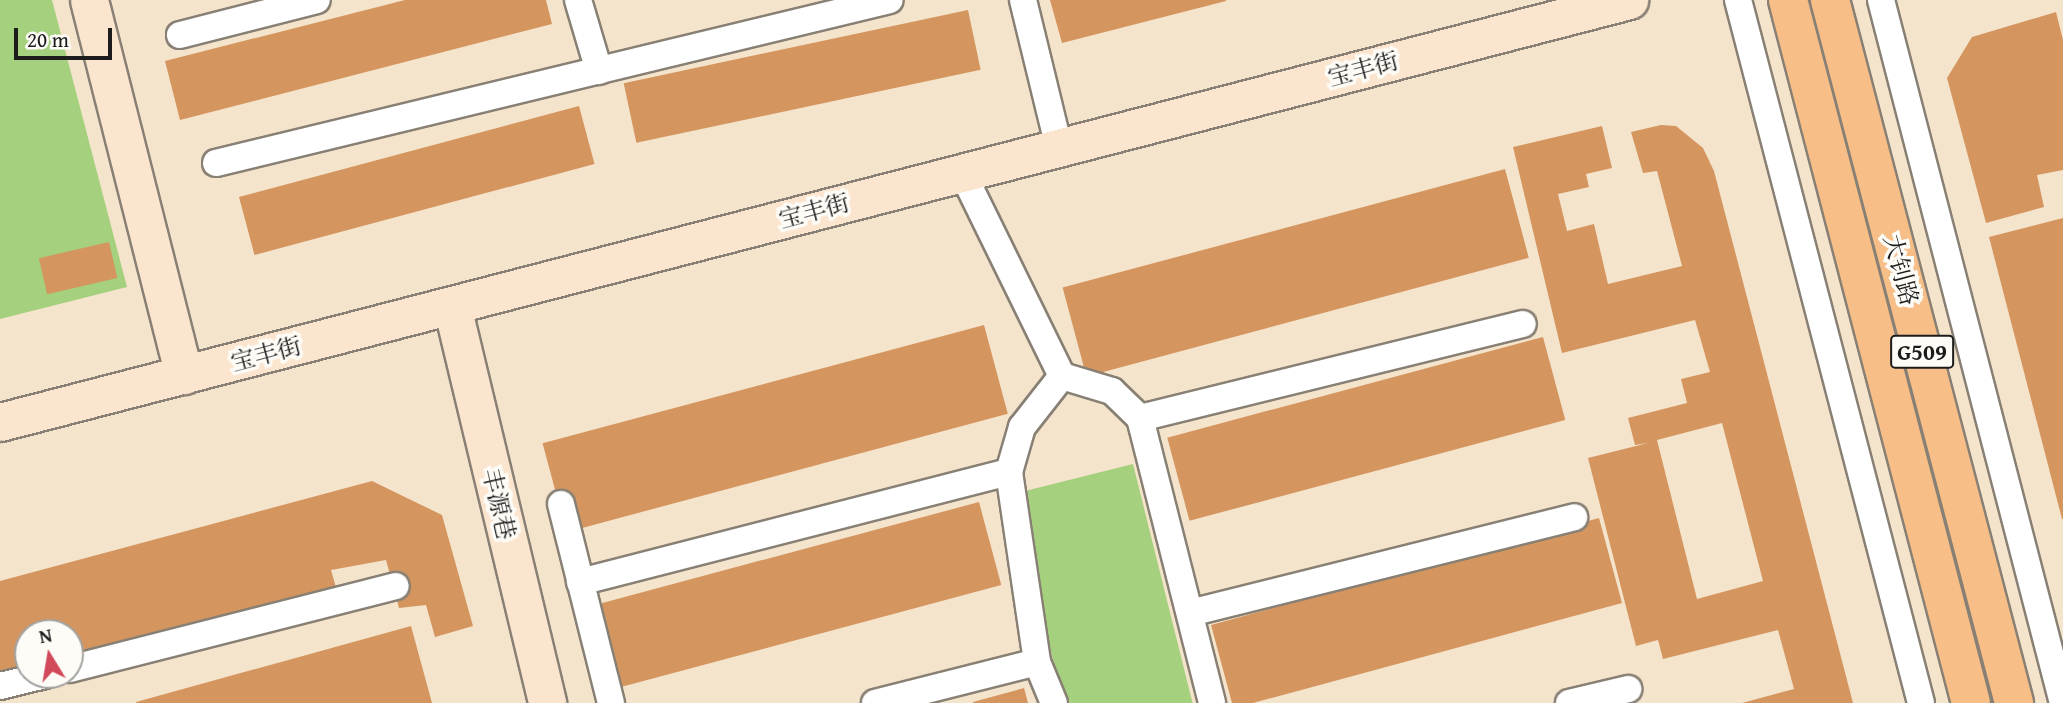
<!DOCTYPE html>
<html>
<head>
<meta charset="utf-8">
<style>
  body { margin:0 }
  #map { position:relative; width:2063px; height:703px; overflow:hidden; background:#f5e4cc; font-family:"Gentium Book Plus","Noto Serif SC",serif }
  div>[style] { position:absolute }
  .green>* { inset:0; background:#a5d07d; transform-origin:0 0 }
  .building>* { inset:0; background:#d4955f; transform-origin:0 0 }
  .roads { filter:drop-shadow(2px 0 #888074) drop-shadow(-2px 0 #888074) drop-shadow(0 2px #888074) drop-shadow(0 -2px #888074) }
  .street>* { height:26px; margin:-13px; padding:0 13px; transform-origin:13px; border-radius:13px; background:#fff }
  .secondary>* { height:37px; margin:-18.5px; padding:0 18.5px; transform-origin:18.5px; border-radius:18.5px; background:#fce5cf }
  .highway>* { height:38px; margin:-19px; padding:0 19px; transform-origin:19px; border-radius:19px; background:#f7be87 }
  span { translate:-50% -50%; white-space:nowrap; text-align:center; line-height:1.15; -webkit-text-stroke:7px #fdfcf7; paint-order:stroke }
  .shield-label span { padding:2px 5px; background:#fdfcf7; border:2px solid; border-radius:5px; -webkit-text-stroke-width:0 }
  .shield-label { font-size:23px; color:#1c1c1c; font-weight:700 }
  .street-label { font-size:24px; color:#1c1c1c }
  .north { position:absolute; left:14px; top:619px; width:70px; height:70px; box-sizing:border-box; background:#fdfcf7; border:2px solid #a3a29f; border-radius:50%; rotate:349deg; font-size:19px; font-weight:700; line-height:28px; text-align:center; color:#1c1c1c }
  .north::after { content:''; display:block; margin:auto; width:24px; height:32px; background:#d1495b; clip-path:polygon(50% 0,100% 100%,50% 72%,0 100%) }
  .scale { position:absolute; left:14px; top:28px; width:98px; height:32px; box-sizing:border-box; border:4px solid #1c1c1c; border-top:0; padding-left:9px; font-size:21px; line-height:24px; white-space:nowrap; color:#1c1c1c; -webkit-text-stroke:5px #fdfcf7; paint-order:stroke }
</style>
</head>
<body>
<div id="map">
  <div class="green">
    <i style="clip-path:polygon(0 0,52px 0,127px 287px,0 319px)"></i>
    <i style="left:1133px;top:464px;width:246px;height:125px;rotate:76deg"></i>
  </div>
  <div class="building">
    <i style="clip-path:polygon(405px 0,546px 0,552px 24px,180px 120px,165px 61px)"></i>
    <i style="clip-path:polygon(1050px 0,1226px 0,1226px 1px,1062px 43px)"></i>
    <i style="left:968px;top:10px;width:61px;height:352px;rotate:78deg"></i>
    <i style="clip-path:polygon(2056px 12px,2063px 40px,2063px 170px,2037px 175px,2044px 207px,1986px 223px,1947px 78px,1972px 37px)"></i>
    <i style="left:579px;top:106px;width:60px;height:352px;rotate:75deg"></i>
    <i style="clip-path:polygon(evenodd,1661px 125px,1676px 126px,1703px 148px,1714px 171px,1853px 703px,1742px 703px,1794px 689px,1778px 630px,1663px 659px,1658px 640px,1636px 646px,1588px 458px,1648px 443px,1635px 445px,1628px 418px,1687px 403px,1681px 379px,1710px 372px,1695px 320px,1562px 353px,1513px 147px,1602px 126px,1612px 168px,1586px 174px,1589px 187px,1558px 194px,1567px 231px,1594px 224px,1608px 284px,1682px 266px,1657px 171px,1643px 173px,1631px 132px,1661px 125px,1722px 423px,1763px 581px,1697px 599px,1657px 440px,1722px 423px)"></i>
    <i style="left:1505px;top:169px;width:92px;height:458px;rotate:75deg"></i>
    <i style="clip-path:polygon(2063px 218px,2063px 519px,2062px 519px,1989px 237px)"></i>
    <i style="left:109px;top:242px;width:37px;height:72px;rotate:77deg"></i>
    <i style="left:984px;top:325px;width:92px;height:457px;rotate:75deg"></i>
    <i style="left:1543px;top:337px;width:86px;height:389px;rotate:75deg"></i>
    <i style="clip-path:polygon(evenodd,372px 481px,442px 515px,473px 626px,435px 637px,426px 605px,399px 608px,386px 560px,331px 570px,341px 605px,0 700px,0 581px,372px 481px,28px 633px,70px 633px,70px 675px,28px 675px,28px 633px)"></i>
    <i style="left:979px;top:502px;width:86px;height:415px;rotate:75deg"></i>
    <i style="clip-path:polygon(1599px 518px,1622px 603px,1253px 703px,1232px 703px,1211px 625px)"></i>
    <i style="clip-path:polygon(411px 626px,432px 703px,136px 703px,136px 702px)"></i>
    <i style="clip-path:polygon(1024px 688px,1028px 703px,973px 703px,973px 702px)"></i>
  </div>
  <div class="roads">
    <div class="street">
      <i style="left:578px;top:0;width:74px;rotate:73.5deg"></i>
      <i style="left:1023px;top:0;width:152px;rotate:76.3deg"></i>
      <i style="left:1738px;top:0;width:726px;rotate:75.41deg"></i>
      <i style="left:1881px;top:0;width:726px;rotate:75.49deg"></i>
      <i style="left:180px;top:35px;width:141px;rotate:-14.3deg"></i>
      <i style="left:216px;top:163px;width:693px;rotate:-13.6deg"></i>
      <i style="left:962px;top:172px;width:227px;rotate:63.9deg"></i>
      <i style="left:1062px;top:376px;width:65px;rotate:128.1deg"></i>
      <i style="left:1022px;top:427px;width:47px;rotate:106.1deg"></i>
      <i style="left:1009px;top:472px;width:192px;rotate:81.6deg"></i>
      <i style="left:1037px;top:662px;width:44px;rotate:67.5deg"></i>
      <i style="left:1062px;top:376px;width:52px;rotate:16.7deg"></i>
      <i style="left:1112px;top:391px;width:39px;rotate:44deg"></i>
      <i style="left:1140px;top:418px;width:294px;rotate:75.8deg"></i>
      <i style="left:1140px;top:418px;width:394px;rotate:-13.8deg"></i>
      <i style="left:561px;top:504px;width:205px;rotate:75.9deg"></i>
      <i style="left:580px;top:582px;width:443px;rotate:-14.4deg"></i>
      <i style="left:1190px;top:613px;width:396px;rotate:-14deg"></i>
      <i style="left:70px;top:669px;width:336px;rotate:-14.3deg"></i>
      <i style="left:0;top:686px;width:46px;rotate:-13.7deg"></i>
      <i style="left:875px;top:703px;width:167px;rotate:-14.2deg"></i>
      <i style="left:1569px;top:703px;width:61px;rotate:-13.3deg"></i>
    </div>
    <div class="secondary">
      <i style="left:89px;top:0;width:387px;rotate:75.8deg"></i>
      <i style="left:452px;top:306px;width:408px;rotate:76.5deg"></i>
      <i style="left:0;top:422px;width:1683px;rotate:-14.52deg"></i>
    </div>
    <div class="highway">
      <i style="left:1788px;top:0;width:726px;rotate:75.41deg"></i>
      <i style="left:1830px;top:0;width:727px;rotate:75.33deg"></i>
    </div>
  </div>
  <div class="shield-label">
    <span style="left:1922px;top:352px">G509</span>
  </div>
  <div class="street-label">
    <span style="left:1363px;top:69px;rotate:-15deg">宝丰街</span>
    <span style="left:814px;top:211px;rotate:-15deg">宝丰街</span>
    <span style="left:1901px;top:270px;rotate:75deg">大钊路</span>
    <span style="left:266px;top:354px;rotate:-15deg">宝丰街</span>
    <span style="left:499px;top:504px;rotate:77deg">丰源巷</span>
  </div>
  <div class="north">N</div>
  <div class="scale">20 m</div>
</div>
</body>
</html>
